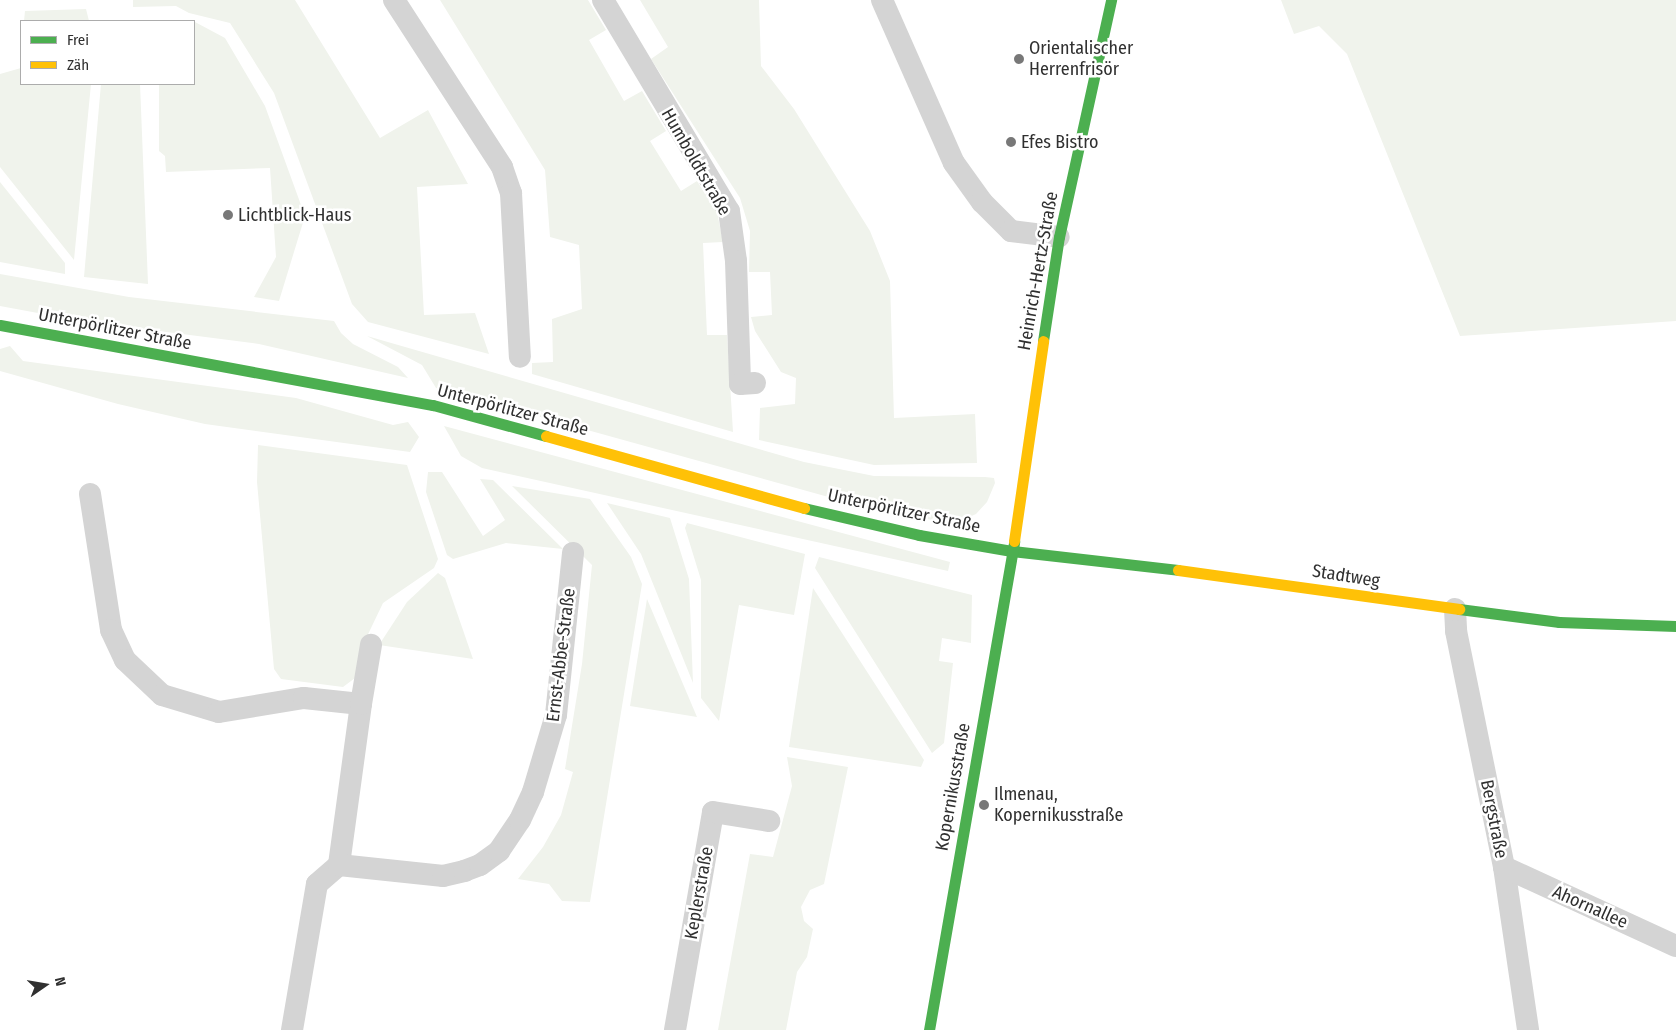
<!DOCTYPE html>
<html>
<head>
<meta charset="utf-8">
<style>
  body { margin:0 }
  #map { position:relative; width:1676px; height:1030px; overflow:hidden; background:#fff; font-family:"Fira Sans Condensed",sans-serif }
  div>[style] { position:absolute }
  .green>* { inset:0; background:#f0f3ec }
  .street>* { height:22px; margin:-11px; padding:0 11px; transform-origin:11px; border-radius:11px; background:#d4d4d4 }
  .fast>* { height:11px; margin:-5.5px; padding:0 5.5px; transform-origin:5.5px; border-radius:5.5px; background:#4caf50 }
  .slow>* { height:11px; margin:-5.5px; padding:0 5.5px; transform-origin:5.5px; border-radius:5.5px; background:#ffc107 }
  .dots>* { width:14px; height:14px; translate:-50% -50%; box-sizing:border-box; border:2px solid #fff; border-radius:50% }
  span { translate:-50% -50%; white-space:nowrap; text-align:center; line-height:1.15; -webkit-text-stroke:5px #fff; paint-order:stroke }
  .poi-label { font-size:18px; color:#303030 }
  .left { translate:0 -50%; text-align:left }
  .street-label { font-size:18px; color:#303030 }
  .legend { position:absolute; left:20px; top:20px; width:175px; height:65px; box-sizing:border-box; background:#fff; border:1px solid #acacac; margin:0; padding:6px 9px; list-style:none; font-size:15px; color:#303030 }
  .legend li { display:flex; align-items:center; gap:10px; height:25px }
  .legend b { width:25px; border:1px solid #acacac }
  .north { position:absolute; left:20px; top:960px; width:50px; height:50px; -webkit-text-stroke:4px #fff; paint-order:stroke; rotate:77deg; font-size:14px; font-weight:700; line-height:20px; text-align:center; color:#303030 }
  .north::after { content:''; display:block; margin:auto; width:18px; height:22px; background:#303030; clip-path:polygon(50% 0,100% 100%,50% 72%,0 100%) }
</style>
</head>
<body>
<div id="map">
  <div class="green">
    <i style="clip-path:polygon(133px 0,295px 0,380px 138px,428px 110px,468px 184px,417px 187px,424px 315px,475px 313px,489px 354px,368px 322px,352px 304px,274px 93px,230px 23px,189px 13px,176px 6px,133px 7px)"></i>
    <i style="clip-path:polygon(440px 0,588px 0,606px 30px,589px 40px,624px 101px,642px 91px,666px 131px,650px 141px,681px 191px,697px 181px,717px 212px,723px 242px,703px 243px,707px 335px,727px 335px,733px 432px,532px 374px,532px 363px,553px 362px,552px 319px,582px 309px,579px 245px,550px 237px,545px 170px)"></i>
    <i style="clip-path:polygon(640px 0,759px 0,761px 66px,794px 109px,870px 231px,890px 281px,894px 418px,975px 414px,977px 463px,874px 465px,759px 440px,760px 408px,795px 404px,796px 378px,781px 372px,755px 331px,751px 317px,772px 315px,770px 272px,749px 272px,750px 231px,740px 198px,651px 59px,668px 47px)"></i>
    <i style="clip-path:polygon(1281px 0,1676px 0,1676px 321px,1460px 336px,1347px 54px,1319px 26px,1294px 34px)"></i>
    <i style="clip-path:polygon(86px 9px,89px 21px,24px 21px,25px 11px)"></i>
    <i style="clip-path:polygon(195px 22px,225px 38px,265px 106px,305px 216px,279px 301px,254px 297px,276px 257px,270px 168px,166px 172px,165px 156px,159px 151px,159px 84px,194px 84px)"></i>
    <i style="clip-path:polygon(21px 68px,21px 84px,91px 84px,74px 260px,0 167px,0 74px)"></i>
    <i style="clip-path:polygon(101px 84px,140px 84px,148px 284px,84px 277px)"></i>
    <i style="clip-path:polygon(0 182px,65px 263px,65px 274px,0 262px)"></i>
    <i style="clip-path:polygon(0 274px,129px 297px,334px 321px,341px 333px,353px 344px,398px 367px,408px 378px,259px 344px,81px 321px,0 306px)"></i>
    <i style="clip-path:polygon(367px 336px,804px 462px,874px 476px,985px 477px,994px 478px,995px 483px,987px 502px,976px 514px,954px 524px,868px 508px,436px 388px,422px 365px)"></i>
    <i style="clip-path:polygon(10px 346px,23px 361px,296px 398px,393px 425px,408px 422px,419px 437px,410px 452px,205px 424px,118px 404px,0 371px,0 349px)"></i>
    <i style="clip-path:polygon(444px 426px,950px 562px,948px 571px,482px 468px,461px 456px)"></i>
    <i style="clip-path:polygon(258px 445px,407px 465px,438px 559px,434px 568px,383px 603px,360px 651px,355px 678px,343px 687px,281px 679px,274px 669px,257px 482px)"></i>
    <i style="clip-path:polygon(428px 472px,442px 472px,483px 536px,505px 520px,480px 479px,493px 480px,563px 549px,506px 543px,453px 559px,447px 555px,426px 492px)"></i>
    <i style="clip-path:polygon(512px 486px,590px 499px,631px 557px,642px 584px,590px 902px,562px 901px,549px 884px,518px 879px,543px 847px,561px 815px,573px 772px,565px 769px,582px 664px,592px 565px)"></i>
    <i style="clip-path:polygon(607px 503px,670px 518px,689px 579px,693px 683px,641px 554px)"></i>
    <i style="clip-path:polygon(687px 523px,805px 554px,794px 615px,739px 605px,719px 721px,701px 698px,701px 580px,685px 528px)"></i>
    <i style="clip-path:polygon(819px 557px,972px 595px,971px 643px,942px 638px,939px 661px,953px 663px,944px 743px,932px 753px,815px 568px)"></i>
    <i style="clip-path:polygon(438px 573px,445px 578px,473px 659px,379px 645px,407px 602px)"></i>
    <i style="clip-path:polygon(813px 588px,924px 760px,921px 767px,789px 747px)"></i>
    <i style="clip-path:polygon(647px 599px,697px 717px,630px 706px)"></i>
    <i style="clip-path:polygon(787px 757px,848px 767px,824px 884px,810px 890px,801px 907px,804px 921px,813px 929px,807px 957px,797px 972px,786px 1030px,718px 1030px,750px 854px,773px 857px,792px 786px)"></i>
  </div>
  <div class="street">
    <i style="left:394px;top:0;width:199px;rotate:57.1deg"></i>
    <i style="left:502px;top:167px;width:28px;rotate:71deg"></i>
    <i style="left:511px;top:193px;width:164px;rotate:86.9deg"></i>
    <i style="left:603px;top:0;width:246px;rotate:59.2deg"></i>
    <i style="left:729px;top:211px;width:50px;rotate:82deg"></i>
    <i style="left:736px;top:261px;width:123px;rotate:88.1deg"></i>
    <i style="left:740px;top:384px;width:15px;rotate:-4deg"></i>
    <i style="left:882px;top:0;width:178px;rotate:66.2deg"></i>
    <i style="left:954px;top:163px;width:48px;rotate:54.3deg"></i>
    <i style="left:982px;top:202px;width:41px;rotate:45deg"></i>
    <i style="left:1011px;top:231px;width:48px;rotate:7.1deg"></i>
    <i style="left:90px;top:494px;width:138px;rotate:81.2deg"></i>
    <i style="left:111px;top:630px;width:33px;rotate:65deg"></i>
    <i style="left:125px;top:660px;width:51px;rotate:43.4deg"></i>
    <i style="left:162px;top:695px;width:59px;rotate:16.6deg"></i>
    <i style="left:219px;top:712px;width:86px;rotate:-9.4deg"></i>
    <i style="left:304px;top:698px;width:57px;rotate:6deg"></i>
    <i style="left:361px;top:704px;width:162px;rotate:97.8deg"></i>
    <i style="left:1455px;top:609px;width:22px;rotate:87deg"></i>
    <i style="left:1456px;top:631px;width:241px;rotate:78.5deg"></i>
    <i style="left:1504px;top:867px;width:165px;rotate:81.6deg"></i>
    <i style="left:361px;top:704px;width:60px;rotate:-80.4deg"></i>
    <i style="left:1504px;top:867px;width:189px;rotate:24.7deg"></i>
    <i style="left:292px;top:1030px;width:148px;rotate:-80.3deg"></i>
    <i style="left:317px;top:884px;width:29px;rotate:-41deg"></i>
    <i style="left:339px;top:865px;width:105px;rotate:6deg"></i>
    <i style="left:443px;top:876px;width:22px;rotate:-13deg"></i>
    <i style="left:464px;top:871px;width:17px;rotate:-21deg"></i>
    <i style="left:480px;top:865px;width:24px;rotate:-36deg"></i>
    <i style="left:499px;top:851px;width:37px;rotate:-56deg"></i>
    <i style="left:520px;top:820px;width:31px;rotate:-65deg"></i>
    <i style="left:533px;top:792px;width:80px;rotate:-73.4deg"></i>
    <i style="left:556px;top:715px;width:163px;rotate:-84deg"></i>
    <i style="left:675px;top:1030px;width:221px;rotate:-80.1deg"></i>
    <i style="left:713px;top:812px;width:57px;rotate:9.1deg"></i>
  </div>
  <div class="fast">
    <i style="left:0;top:325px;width:440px;rotate:10.5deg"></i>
    <i style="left:433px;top:405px;width:117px;rotate:15.3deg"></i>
    <i style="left:1043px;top:341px;width:105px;rotate:-81.3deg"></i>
    <i style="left:1059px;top:237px;width:243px;rotate:-77.6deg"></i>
    <i style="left:804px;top:508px;width:118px;rotate:13.2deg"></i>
    <i style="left:919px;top:535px;width:94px;rotate:9.8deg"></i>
    <i style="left:1012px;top:551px;width:167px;rotate:6.5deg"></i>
    <i style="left:1459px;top:609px;width:101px;rotate:7.4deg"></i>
    <i style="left:1559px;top:622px;width:117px;rotate:2deg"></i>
    <i style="left:929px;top:1030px;width:496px;rotate:-80.1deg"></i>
  </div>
  <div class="slow">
    <i style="left:546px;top:436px;width:268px;rotate:15.6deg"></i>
    <i style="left:1014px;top:541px;width:202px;rotate:-81.7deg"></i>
    <i style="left:1178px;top:570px;width:284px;rotate:7.9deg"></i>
  </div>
  <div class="dots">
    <i style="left:1019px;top:59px;background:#787878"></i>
    <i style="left:1011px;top:142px;background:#787878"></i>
    <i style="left:228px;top:215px;background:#787878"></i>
    <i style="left:984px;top:805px;background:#787878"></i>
  </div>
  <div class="poi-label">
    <span class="left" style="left:1029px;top:59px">Orientalischer<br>Herrenfrisör</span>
    <span class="left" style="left:1021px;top:142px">Efes Bistro</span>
    <span class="left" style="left:238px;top:215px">Lichtblick-Haus</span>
    <span class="left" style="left:994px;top:805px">Ilmenau,<br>Kopernikusstraße</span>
  </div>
  <div class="street-label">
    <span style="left:696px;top:162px;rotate:60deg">Humboldtstraße</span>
    <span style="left:1038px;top:271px;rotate:-80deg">Heinrich-Hertz-Straße</span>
    <span style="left:115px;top:329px;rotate:11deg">Unterpörlitzer Straße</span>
    <span style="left:513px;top:410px;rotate:15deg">Unterpörlitzer Straße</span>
    <span style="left:904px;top:511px;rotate:12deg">Unterpörlitzer Straße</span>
    <span style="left:1346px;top:576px;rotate:9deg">Stadtweg</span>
    <span style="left:561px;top:655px;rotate:-83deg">Ernst-Abbe-Straße</span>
    <span style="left:953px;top:787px;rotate:-80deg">Kopernikusstraße</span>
    <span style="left:1494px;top:819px;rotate:79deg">Bergstraße</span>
    <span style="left:699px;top:893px;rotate:-80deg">Keplerstraße</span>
    <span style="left:1590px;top:907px;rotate:24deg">Ahornallee</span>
  </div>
  <ul class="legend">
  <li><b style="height:6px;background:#4caf50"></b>Frei</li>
  <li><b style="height:6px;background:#ffc107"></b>Zäh</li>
  </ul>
  <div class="north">N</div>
</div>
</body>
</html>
